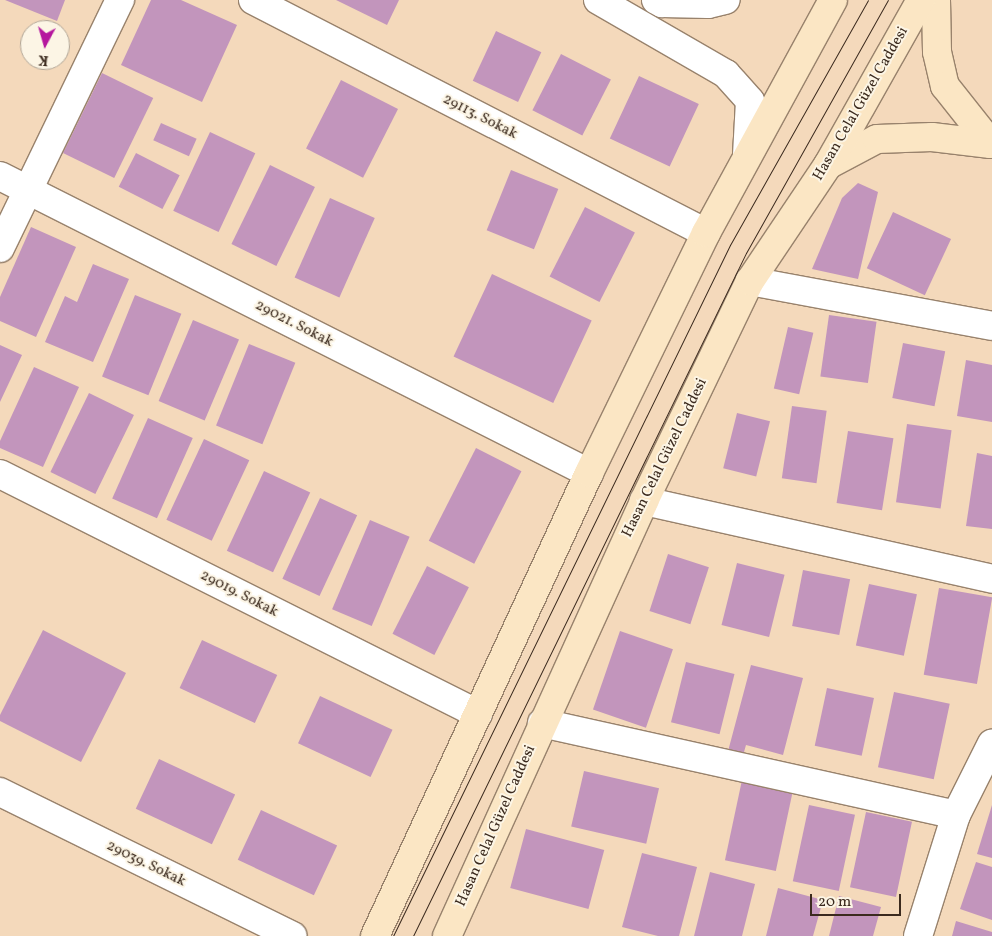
<!DOCTYPE html>
<html>
<head>
<meta charset="utf-8">
<style>
  body { margin:0 }
  #map { position:relative; width:992px; height:936px; overflow:hidden; background:#f4d9bb; font-family:Vollkorn,serif }
  div>[style] { position:absolute }
  .building>* { inset:0; background:#c295bc; transform-origin:0 0 }
  .roads { filter:drop-shadow(1px 0 #98826c) drop-shadow(-1px 0 #98826c) drop-shadow(0 1px #98826c) drop-shadow(0 -1px #98826c) }
  .minor>* { height:28px; margin:-14px; padding:0 14px; transform-origin:14px; border-radius:14px; background:#fff }
  .tertiary>* { height:28px; margin:-14px; padding:0 14px; transform-origin:14px; border-radius:14px; background:#fff }
  .secondary>* { height:28px; margin:-14px; padding:0 14px; transform-origin:14px; border-radius:14px; background:#fbe6c4 }
  .tram>* { height:1px; margin:-0.5px; padding:0 0.5px; transform-origin:0.5px; border-radius:0.5px; background:#3b2a1e }
  span { translate:-50% -50%; white-space:nowrap; text-align:center; line-height:1.15; -webkit-text-stroke:4px #fcf5e5; paint-order:stroke }
  .street-label { font-size:15px; color:#3b2a1e }
  .north { position:absolute; left:20px; top:20px; width:50px; height:50px; box-sizing:border-box; background:#fcf5e5; border:1px solid #afa495; border-radius:50%; rotate:186deg; font-size:14px; font-weight:700; line-height:20px; text-align:center; color:#3b2a1e }
  .north::after { content:''; display:block; margin:auto; width:18px; height:22px; background:#b5179e; clip-path:polygon(50% 0,100% 100%,50% 72%,0 100%) }
  .scale { position:absolute; left:810px; top:894px; width:91px; height:22px; box-sizing:border-box; border:2px solid #3b2a1e; border-top:0; padding-left:6px; font-size:15px; line-height:18px; white-space:nowrap; color:#3b2a1e; -webkit-text-stroke:4px #fcf5e5; paint-order:stroke }
</style>
</head>
<body>
<div id="map">
  <div class="building">
    <i style="clip-path:polygon(5px 0,65px 0,57px 21px)"></i>
    <i style="clip-path:polygon(151px 0,181px 0,237px 25px,202px 102px,121px 65px)"></i>
    <i style="clip-path:polygon(336px 0,399px 0,387px 25px)"></i>
    <i style="left:496px;top:31px;width:50px;height:55px;rotate:25deg"></i>
    <i style="left:561px;top:54px;width:56px;height:63px;rotate:27deg"></i>
    <i style="left:102px;top:73px;width:57px;height:89px;rotate:26deg"></i>
    <i style="left:639px;top:76px;width:66px;height:69px;rotate:25deg"></i>
    <i style="left:341px;top:80px;width:64px;height:77px;rotate:27deg"></i>
    <i style="left:161px;top:123px;width:39px;height:19px;rotate:24deg"></i>
    <i style="left:210px;top:132px;width:50px;height:87px;rotate:25deg"></i>
    <i style="left:136px;top:153px;width:49px;height:38px;rotate:27deg"></i>
    <i style="left:270px;top:165px;width:50px;height:88px;rotate:26deg"></i>
    <i style="left:511px;top:170px;width:51px;height:65px;rotate:22deg"></i>
    <i style="clip-path:polygon(858px 183px,878px 192px,858px 279px,812px 269px,842px 198px)"></i>
    <i style="left:330px;top:198px;width:49px;height:87px;rotate:24deg"></i>
    <i style="left:585px;top:207px;width:56px;height:78px;rotate:27deg"></i>
    <i style="left:893px;top:212px;width:64px;height:62px;rotate:25deg"></i>
    <i style="clip-path:polygon(31px 227px,76px 247px,36px 337px,0 321px,0 297px)"></i>
    <i style="clip-path:polygon(93px 264px,129px 279px,93px 362px,45px 342px,65px 296px,77px 302px)"></i>
    <i style="left:492px;top:274px;width:110px;height:91px;rotate:25deg"></i>
    <i style="left:135px;top:295px;width:50px;height:88px;rotate:22deg"></i>
    <i style="left:829px;top:315px;width:48px;height:62px;rotate:8deg"></i>
    <i style="left:193px;top:320px;width:50px;height:88px;rotate:23deg"></i>
    <i style="left:788px;top:327px;width:26px;height:63px;rotate:13deg"></i>
    <i style="left:903px;top:343px;width:43px;height:56px;rotate:11deg"></i>
    <i style="left:249px;top:344px;width:50px;height:88px;rotate:22deg"></i>
    <i style="clip-path:polygon(0 345px,22px 355px,0 402px)"></i>
    <i style="clip-path:polygon(966px 360px,992px 365px,992px 422px,957px 416px)"></i>
    <i style="clip-path:polygon(34px 367px,79px 387px,43px 467px,0 448px,0 441px)"></i>
    <i style="left:89px;top:393px;width:50px;height:88px;rotate:26deg"></i>
    <i style="left:792px;top:406px;width:35px;height:73px;rotate:8deg"></i>
    <i style="left:737px;top:413px;width:34px;height:57px;rotate:14deg"></i>
    <i style="left:148px;top:418px;width:49px;height:88px;rotate:24deg"></i>
    <i style="left:907px;top:424px;width:45px;height:79px;rotate:8deg"></i>
    <i style="left:848px;top:431px;width:46px;height:73px;rotate:9deg"></i>
    <i style="left:204px;top:439px;width:50px;height:89px;rotate:25deg"></i>
    <i style="left:476px;top:448px;width:51px;height:104px;rotate:27deg"></i>
    <i style="clip-path:polygon(977px 453px,992px 456px,992px 529px,966px 526px)"></i>
    <i style="left:264px;top:471px;width:51px;height:88px;rotate:25deg"></i>
    <i style="left:320px;top:498px;width:41px;height:89px;rotate:25deg"></i>
    <i style="left:370px;top:520px;width:43px;height:97px;rotate:23deg"></i>
    <i style="left:668px;top:554px;width:43px;height:60px;rotate:18deg"></i>
    <i style="left:737px;top:563px;width:49px;height:64px;rotate:14deg"></i>
    <i style="left:427px;top:566px;width:47px;height:76px;rotate:27deg"></i>
    <i style="left:803px;top:570px;width:48px;height:57px;rotate:11deg"></i>
    <i style="left:869px;top:584px;width:49px;height:63px;rotate:12deg"></i>
    <i style="left:939px;top:588px;width:54px;height:88px;rotate:10deg"></i>
    <i style="clip-path:polygon(43px 630px,126px 673px,81px 762px,0 721px,0 715px)"></i>
    <i style="left:620px;top:631px;width:56px;height:83px;rotate:19deg"></i>
    <i style="left:202px;top:640px;width:83px;height:53px;rotate:25deg"></i>
    <i style="left:686px;top:662px;width:50px;height:62px;rotate:14deg"></i>
    <i style="clip-path:polygon(751px 665px,803px 678px,783px 755px,746px 745px,742px 759px,727px 755px)"></i>
    <i style="left:827px;top:688px;width:48px;height:59px;rotate:12deg"></i>
    <i style="left:894px;top:692px;width:57px;height:77px;rotate:12deg"></i>
    <i style="left:320px;top:696px;width:80px;height:52px;rotate:25deg"></i>
    <i style="left:159px;top:759px;width:84px;height:55px;rotate:25deg"></i>
    <i style="left:584px;top:771px;width:77px;height:57px;rotate:13deg"></i>
    <i style="left:742px;top:780px;width:52px;height:82px;rotate:12deg"></i>
    <i style="left:809px;top:805px;width:47px;height:78px;rotate:12deg"></i>
    <i style="clip-path:polygon(992px 805px,992px 858px,977px 854px)"></i>
    <i style="left:261px;top:810px;width:84px;height:55px;rotate:25deg"></i>
    <i style="left:866px;top:812px;width:47px;height:77px;rotate:12deg"></i>
    <i style="left:526px;top:829px;width:81px;height:61px;rotate:15deg"></i>
    <i style="clip-path:polygon(642px 853px,697px 867px,679px 936px,658px 936px,622px 927px)"></i>
    <i style="clip-path:polygon(976px 862px,992px 867px,992px 920px,960px 909px)"></i>
    <i style="clip-path:polygon(710px 872px,755px 884px,742px 936px,694px 936px)"></i>
    <i style="clip-path:polygon(778px 888px,823px 900px,813px 936px,766px 936px)"></i>
    <i style="clip-path:polygon(839px 896px,881px 907px,873px 936px,829px 936px)"></i>
    <i style="clip-path:polygon(956px 921px,992px 932px,992px 936px,952px 936px)"></i>
  </div>
  <div class="roads">
    <div class="minor">
      <i style="left:253px;top:0;width:509px;rotate:27.22deg"></i>
      <i style="left:0;top:176px;width:660px;rotate:26.76deg"></i>
      <i style="left:0;top:248px;width:276px;rotate:-64.2deg"></i>
      <i style="left:750px;top:281px;width:246px;rotate:10.5deg"></i>
      <i style="left:0;top:474px;width:535px;rotate:26.66deg"></i>
      <i style="left:644px;top:501px;width:357px;rotate:12.6deg"></i>
      <i style="left:542px;top:723px;width:424px;rotate:12.5deg"></i>
      <i style="left:0;top:792px;width:326px;rotate:26.2deg"></i>
      <i style="left:918px;top:936px;width:127px;rotate:-72.6deg"></i>
      <i style="left:956px;top:815px;width:80px;rotate:-63.4deg"></i>
    </div>
    <div class="tertiary">
      <i style="left:598px;top:0;width:148px;rotate:30deg"></i>
      <i style="left:726px;top:74px;width:36px;rotate:48deg"></i>
      <i style="left:750px;top:101px;width:54px;rotate:93.2deg"></i>
      <i style="left:656px;top:0;width:7px;rotate:27deg"></i>
      <i style="left:662px;top:3px;width:46px;rotate:1.2deg"></i>
      <i style="left:708px;top:4px;width:18px;rotate:-13deg"></i>
    </div>
    <div class="secondary">
      <i style="left:936px;top:0;width:52px;rotate:88.9deg"></i>
      <i style="left:937px;top:52px;width:35px;rotate:77deg"></i>
      <i style="left:945px;top:86px;width:74px;rotate:51.6deg"></i>
      <i style="left:828px;top:165px;width:55px;rotate:-28deg"></i>
      <i style="left:877px;top:139px;width:55px;rotate:-2.1deg"></i>
      <i style="left:932px;top:137px;width:59px;rotate:6.8deg"></i>
      <i style="left:375px;top:936px;width:510px;rotate:-65.19deg"></i>
      <i style="left:589px;top:473px;width:267px;rotate:-64deg"></i>
      <i style="left:706px;top:233px;width:265px;rotate:-61.4deg"></i>
      <i style="left:447px;top:936px;width:478px;rotate:-65.6deg"></i>
      <i style="left:644px;top:501px;width:244px;rotate:-64.3deg"></i>
      <i style="left:750px;top:281px;width:140px;rotate:-56.1deg"></i>
      <i style="left:828px;top:165px;width:189px;rotate:-60.6deg"></i>
    </div>
  </div>
  <div class="tram">
    <i style="left:393px;top:936px;width:769px;rotate:-64deg"></i>
    <i style="left:730px;top:245px;width:281px;rotate:-60.6deg"></i>
    <i style="left:413px;top:936px;width:760px;rotate:-64.01deg"></i>
    <i style="left:746px;top:253px;width:290px;rotate:-60.7deg"></i>
  </div>
  <div class="street-label">
    <span style="left:861px;top:104px;rotate:-60deg">Hasan Celal Güzel Caddesi</span>
    <span style="left:480px;top:117px;rotate:27deg">29113. Sokak</span>
    <span style="left:294px;top:324px;rotate:27deg">29021. Sokak</span>
    <span style="left:665px;top:458px;rotate:-64deg">Hasan Celal Güzel Caddesi</span>
    <span style="left:239px;top:594px;rotate:27deg">29019. Sokak</span>
    <span style="left:496px;top:826px;rotate:-66deg">Hasan Celal Güzel Caddesi</span>
    <span style="left:146px;top:864px;rotate:26deg">29039. Sokak</span>
  </div>
  <div class="north">K</div>
  <div class="scale">20 m</div>
</div>
</body>
</html>
